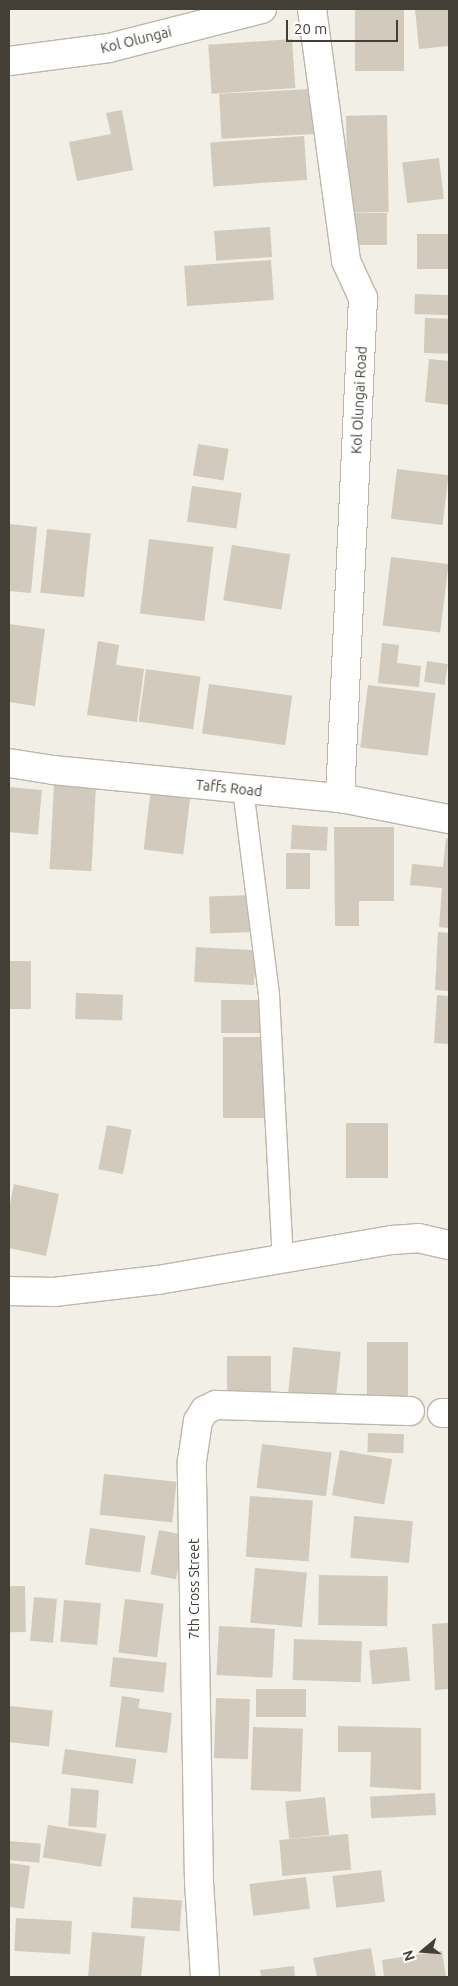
<!DOCTYPE html>
<html>
<head>
<meta charset="utf-8">
<style>
  body { margin:0 }
  #map { position:relative; width:458px; height:1986px; overflow:hidden; background:#f1efe6; font-family:Ubuntu,sans-serif }
  div>[style] { position:absolute }
  .building>* { inset:0; background:#d2cbbd; transform-origin:0 0 }
  .roads { filter:drop-shadow(1px 0 #bcb7aa) drop-shadow(-1px 0 #bcb7aa) drop-shadow(0 1px #bcb7aa) drop-shadow(0 -1px #bcb7aa) }
  .lane>* { height:20px; margin:-10px; padding:0 10px; transform-origin:10px; border-radius:10px; background:#fff }
  .street>* { height:28px; margin:-14px; padding:0 14px; transform-origin:14px; border-radius:14px; background:#fff }
  span { translate:-50% -50%; white-space:nowrap; text-align:center; line-height:1.15; -webkit-text-stroke:4px #fff; paint-order:stroke }
  .street-label { font-size:14px; color:#433f36 }
  .frame { position:absolute; inset:0; border:10px solid #433f36; pointer-events:none }
  .north { position:absolute; left:398px; top:1926px; width:50px; height:50px; -webkit-text-stroke:4px #fff; paint-order:stroke; rotate:252deg; font-size:14px; font-weight:700; line-height:20px; text-align:center; color:#433f36 }
  .north::after { content:''; display:block; margin:auto; width:18px; height:22px; background:#433f36; clip-path:polygon(50% 0,100% 100%,50% 72%,0 100%) }
  .scale { position:absolute; left:286px; top:20px; width:112px; height:22px; box-sizing:border-box; border:2px solid #433f36; border-top:0; padding-left:6px; font-size:15px; line-height:18px; white-space:nowrap; color:#433f36; -webkit-text-stroke:4px #fff; paint-order:stroke }
</style>
</head>
<body>
<div id="map">
  <div class="building">
    <i style="left:355px;top:9px;width:49px;height:62px"></i>
    <i style="clip-path:polygon(415px 9px,449px 9px,449px 46px,419px 49px)"></i>
    <i style="left:292px;top:39px;width:49px;height:84px;rotate:86deg"></i>
    <i style="left:312px;top:89px;width:45px;height:93px;rotate:87deg"></i>
    <i style="clip-path:polygon(122px 110px,133px 170px,77px 181px,69px 142px,111px 134px,106px 113px)"></i>
    <i style="left:387px;top:115px;width:97px;height:41px;rotate:89deg"></i>
    <i style="left:304px;top:136px;width:44px;height:94px;rotate:86deg"></i>
    <i style="left:439px;top:158px;width:41px;height:37px;rotate:83deg"></i>
    <i style="left:347px;top:213px;width:40px;height:32px"></i>
    <i style="left:270px;top:227px;width:30px;height:56px;rotate:86deg"></i>
    <i style="left:449px;top:234px;width:35px;height:32px;rotate:90deg"></i>
    <i style="left:271px;top:260px;width:40px;height:87px;rotate:86deg"></i>
    <i style="left:415px;top:294px;width:34px;height:20px;rotate:2deg"></i>
    <i style="left:425px;top:318px;width:24px;height:35px;rotate:2deg"></i>
    <i style="clip-path:polygon(429px 359px,449px 361px,449px 405px,425px 402px)"></i>
    <i style="left:198px;top:444px;width:31px;height:32px;rotate:9deg"></i>
    <i style="left:397px;top:469px;width:52px;height:50px;rotate:7deg"></i>
    <i style="left:192px;top:486px;width:50px;height:36px;rotate:8deg"></i>
    <i style="clip-path:polygon(9px 524px,37px 527px,31px 593px,9px 591px)"></i>
    <i style="left:47px;top:529px;width:44px;height:64px;rotate:6deg"></i>
    <i style="left:149px;top:539px;width:65px;height:75px;rotate:7deg"></i>
    <i style="left:232px;top:545px;width:59px;height:56px;rotate:9deg"></i>
    <i style="left:391px;top:557px;width:58px;height:69px;rotate:7deg"></i>
    <i style="clip-path:polygon(9px 624px,45px 629px,35px 706px,9px 702px)"></i>
    <i style="clip-path:polygon(98px 641px,119px 645px,116px 665px,144px 669px,137px 722px,87px 715px)"></i>
    <i style="clip-path:polygon(382px 643px,399px 645px,397px 663px,421px 666px,419px 687px,378px 683px)"></i>
    <i style="left:427px;top:661px;width:21px;height:21px;rotate:8deg"></i>
    <i style="left:146px;top:669px;width:55px;height:53px;rotate:8deg"></i>
    <i style="left:209px;top:684px;width:84px;height:50px;rotate:8deg"></i>
    <i style="left:368px;top:685px;width:68px;height:63px;rotate:7deg"></i>
    <i style="left:54px;top:784px;width:42px;height:85px;rotate:3deg"></i>
    <i style="left:9px;top:787px;width:33px;height:45px;rotate:5deg"></i>
    <i style="left:151px;top:789px;width:40px;height:61px;rotate:7deg"></i>
    <i style="left:292px;top:825px;width:36px;height:24px;rotate:3deg"></i>
    <i style="clip-path:polygon(334px 827px,394px 827px,394px 901px,359px 901px,359px 926px,335px 926px)"></i>
    <i style="clip-path:polygon(446px 838px,449px 839px,449px 928px,439px 927px,442px 888px,410px 885px,412px 864px,443px 867px)"></i>
    <i style="left:286px;top:853px;width:24px;height:36px"></i>
    <i style="left:252px;top:895px;width:37px;height:43px;rotate:88deg"></i>
    <i style="clip-path:polygon(438px 932px,449px 933px,449px 991px,435px 990px)"></i>
    <i style="left:196px;top:947px;width:60px;height:35px;rotate:3deg"></i>
    <i style="left:9px;top:961px;width:22px;height:48px"></i>
    <i style="left:76px;top:993px;width:47px;height:26px;rotate:2deg"></i>
    <i style="clip-path:polygon(437px 995px,449px 996px,449px 1044px,434px 1043px)"></i>
    <i style="left:267px;top:1000px;width:33px;height:46px;rotate:90deg"></i>
    <i style="left:223px;top:1037px;width:44px;height:81px"></i>
    <i style="left:346px;top:1123px;width:42px;height:55px"></i>
    <i style="left:107px;top:1125px;width:25px;height:45px;rotate:11deg"></i>
    <i style="clip-path:polygon(14px 1184px,59px 1194px,46px 1256px,9px 1248px,9px 1208px)"></i>
    <i style="left:367px;top:1342px;width:41px;height:58px"></i>
    <i style="left:293px;top:1347px;width:48px;height:46px;rotate:6deg"></i>
    <i style="left:227px;top:1356px;width:44px;height:37px"></i>
    <i style="left:368px;top:1433px;width:36px;height:19px;rotate:2deg"></i>
    <i style="left:262px;top:1444px;width:70px;height:44px;rotate:7deg"></i>
    <i style="left:340px;top:1450px;width:53px;height:46px;rotate:10deg"></i>
    <i style="left:104px;top:1474px;width:73px;height:41px;rotate:6deg"></i>
    <i style="left:250px;top:1496px;width:63px;height:61px;rotate:4deg"></i>
    <i style="left:354px;top:1516px;width:59px;height:42px;rotate:5deg"></i>
    <i style="left:90px;top:1528px;width:56px;height:37px;rotate:8deg"></i>
    <i style="left:159px;top:1530px;width:26px;height:45px;rotate:11deg"></i>
    <i style="left:255px;top:1568px;width:52px;height:55px;rotate:5deg"></i>
    <i style="left:319px;top:1575px;width:69px;height:50px;rotate:1deg"></i>
    <i style="left:25px;top:1586px;width:46px;height:16px;rotate:89deg"></i>
    <i style="left:34px;top:1597px;width:23px;height:44px;rotate:5deg"></i>
    <i style="left:125px;top:1599px;width:39px;height:54px;rotate:7deg"></i>
    <i style="left:64px;top:1600px;width:37px;height:42px;rotate:5deg"></i>
    <i style="clip-path:polygon(449px 1623px,449px 1689px,435px 1690px,432px 1624px)"></i>
    <i style="left:219px;top:1626px;width:56px;height:49px;rotate:3deg"></i>
    <i style="left:294px;top:1639px;width:68px;height:41px;rotate:2deg"></i>
    <i style="left:407px;top:1647px;width:34px;height:38px;rotate:85deg"></i>
    <i style="left:113px;top:1657px;width:54px;height:30px;rotate:6deg"></i>
    <i style="left:256px;top:1689px;width:50px;height:28px"></i>
    <i style="clip-path:polygon(122px 1696px,140px 1699px,138px 1708px,172px 1713px,167px 1753px,115px 1747px)"></i>
    <i style="left:216px;top:1698px;width:34px;height:60px;rotate:2deg"></i>
    <i style="left:9px;top:1706px;width:44px;height:36px;rotate:6deg"></i>
    <i style="clip-path:polygon(338px 1726px,421px 1728px,421px 1790px,370px 1787px,371px 1752px,338px 1752px)"></i>
    <i style="left:253px;top:1727px;width:50px;height:63px;rotate:2deg"></i>
    <i style="left:65px;top:1749px;width:72px;height:25px;rotate:8deg"></i>
    <i style="left:71px;top:1788px;width:28px;height:38px;rotate:4deg"></i>
    <i style="left:435px;top:1793px;width:22px;height:65px;rotate:87deg"></i>
    <i style="left:325px;top:1797px;width:38px;height:40px;rotate:84deg"></i>
    <i style="left:48px;top:1825px;width:59px;height:33px;rotate:9deg"></i>
    <i style="left:348px;top:1834px;width:36px;height:69px;rotate:85deg"></i>
    <i style="left:9px;top:1841px;width:32px;height:19px;rotate:5deg"></i>
    <i style="clip-path:polygon(9px 1863px,30px 1866px,24px 1909px,9px 1907px)"></i>
    <i style="left:381px;top:1870px;width:32px;height:49px;rotate:83deg"></i>
    <i style="left:306px;top:1877px;width:32px;height:57px;rotate:83deg"></i>
    <i style="left:133px;top:1897px;width:49px;height:31px;rotate:4deg"></i>
    <i style="left:16px;top:1918px;width:56px;height:33px;rotate:3deg"></i>
    <i style="left:92px;top:1932px;width:53px;height:45px;rotate:5deg"></i>
    <i style="clip-path:polygon(371px 1948px,376px 1977px,317px 1977px,313px 1958px)"></i>
    <i style="clip-path:polygon(442px 1951px,446px 1977px,384px 1977px,382px 1960px)"></i>
    <i style="clip-path:polygon(294px 1966px,295px 1977px,261px 1977px,260px 1970px)"></i>
  </div>
  <div class="roads">
    <div class="lane">
      <i style="left:243px;top:789px;width:208px;rotate:82.8deg"></i>
      <i style="left:269px;top:995px;width:263px;rotate:87deg"></i>
    </div>
    <div class="street">
      <i style="left:312px;top:9px;width:254px;rotate:82.3deg"></i>
      <i style="left:346px;top:261px;width:41px;rotate:65.3deg"></i>
      <i style="left:363px;top:298px;width:501px;rotate:92.63deg"></i>
      <i style="left:9px;top:61px;width:101px;rotate:-7.4deg"></i>
      <i style="left:109px;top:48px;width:158px;rotate:-14.3deg"></i>
      <i style="left:9px;top:763px;width:45px;rotate:9deg"></i>
      <i style="left:53px;top:770px;width:288px;rotate:5.6deg"></i>
      <i style="left:340px;top:798px;width:111px;rotate:10.9deg"></i>
      <i style="left:9px;top:1291px;width:45px;rotate:1.3deg"></i>
      <i style="left:54px;top:1292px;width:105px;rotate:-6.6deg"></i>
      <i style="left:158px;top:1280px;width:237px;rotate:-9.7deg"></i>
      <i style="left:392px;top:1240px;width:26px;rotate:-4deg"></i>
      <i style="left:418px;top:1238px;width:32px;rotate:13deg"></i>
      <i style="left:442px;top:1413px;width:7px"></i>
      <i style="left:205px;top:1977px;width:96px;rotate:-93.6deg"></i>
      <i style="left:199px;top:1881px;width:420px;rotate:-91deg"></i>
      <i style="left:192px;top:1461px;width:40px;rotate:-81.5deg"></i>
      <i style="left:198px;top:1421px;width:13px;rotate:-58deg"></i>
      <i style="left:205px;top:1410px;width:12px;rotate:-24deg"></i>
      <i style="left:216px;top:1405px;width:194px;rotate:1.8deg"></i>
    </div>
  </div>
  <div class="street-label">
    <span style="left:136px;top:40px;rotate:-14deg">Kol Olungai</span>
    <span style="left:359px;top:400px;rotate:-87deg">Kol Olungai Road</span>
    <span style="left:229px;top:788px;rotate:6deg">Taffs Road</span>
    <span style="left:194px;top:1589px;rotate:-90deg">7th Cross Street</span>
  </div>
  <div class="frame"></div>
  <div class="north">N</div>
  <div class="scale">20 m</div>
</div>
</body>
</html>
